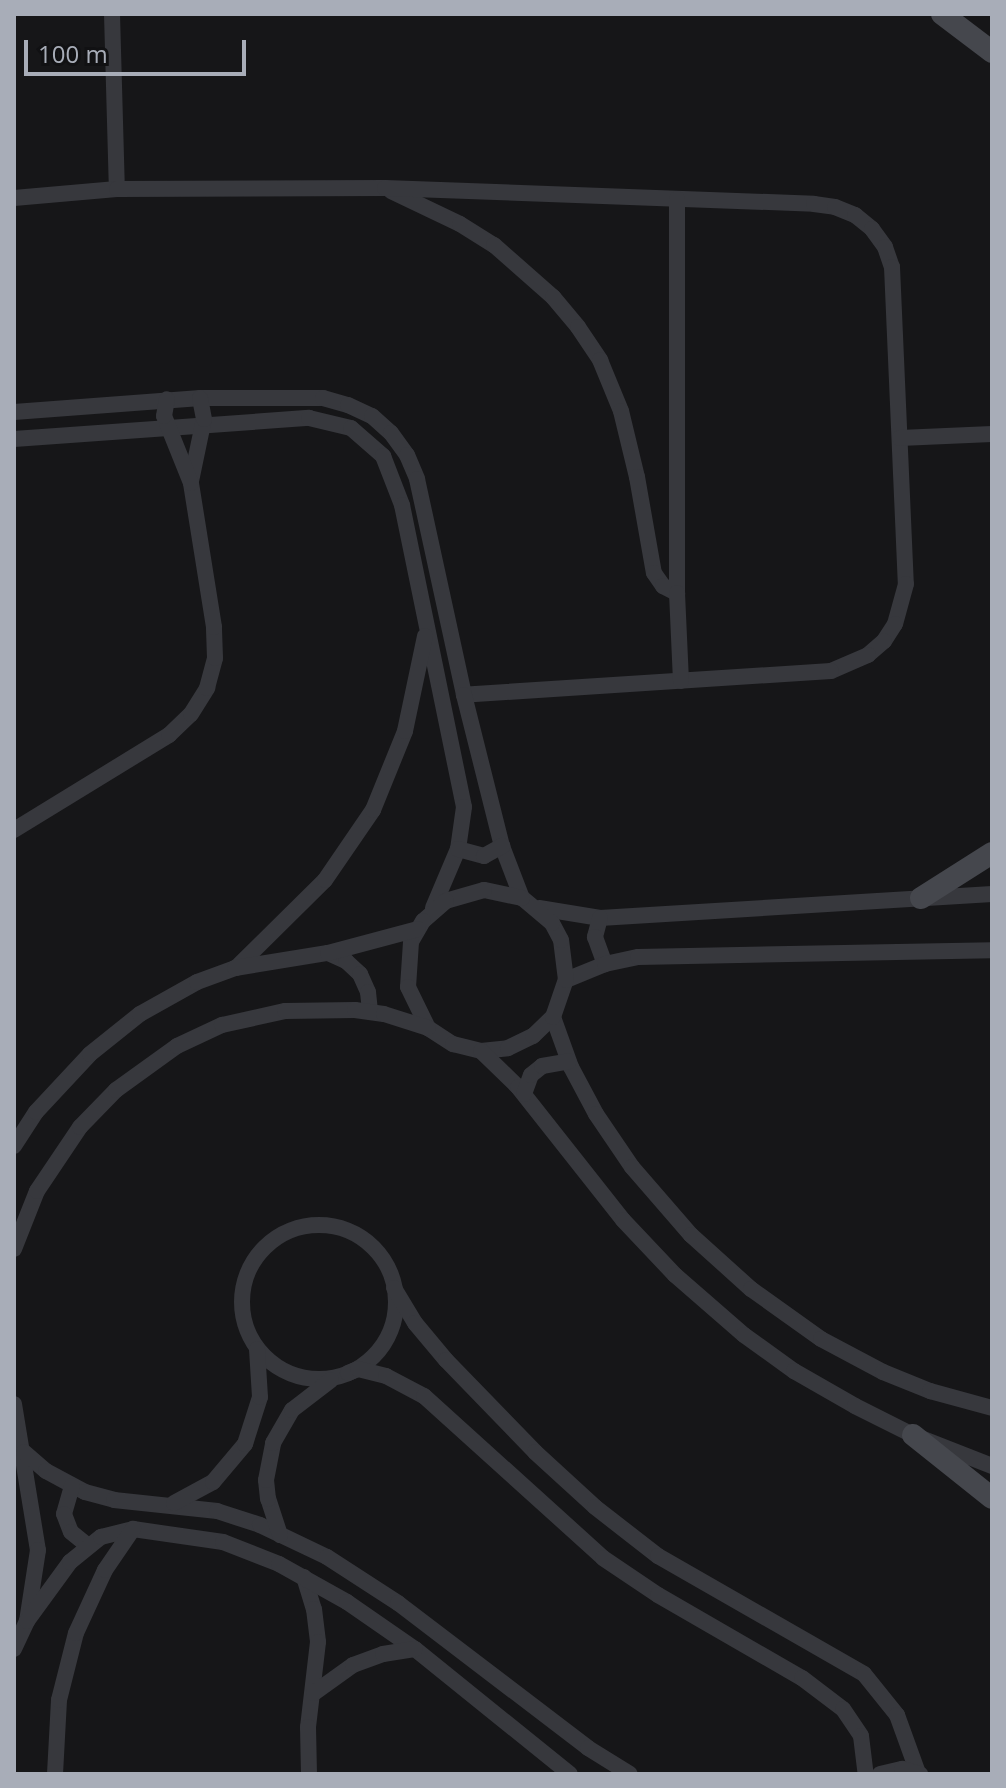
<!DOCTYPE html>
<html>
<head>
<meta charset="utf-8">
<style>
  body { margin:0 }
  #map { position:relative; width:1006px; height:1788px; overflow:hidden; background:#161618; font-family:"Open Sans",sans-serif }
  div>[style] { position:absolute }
  .street>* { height:16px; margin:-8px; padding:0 8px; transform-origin:8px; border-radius:8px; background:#37383d }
  .street>.ring { margin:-8px; padding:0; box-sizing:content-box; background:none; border:16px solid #37383d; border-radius:50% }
  .secondary>* { height:22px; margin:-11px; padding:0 11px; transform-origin:11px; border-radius:11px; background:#45474d }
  span { translate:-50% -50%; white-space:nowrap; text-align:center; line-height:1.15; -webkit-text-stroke:6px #111113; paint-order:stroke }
  .frame { position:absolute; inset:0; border:16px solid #a8adb8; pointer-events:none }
  .scale { position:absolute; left:24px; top:40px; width:222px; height:36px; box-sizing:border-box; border:4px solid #a8adb8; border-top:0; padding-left:10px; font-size:24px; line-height:28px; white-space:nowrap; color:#a8adb8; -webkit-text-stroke:6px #111113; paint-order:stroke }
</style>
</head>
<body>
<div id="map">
  <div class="street">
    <i style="left:112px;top:14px;width:175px;rotate:88.4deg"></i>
    <i style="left:391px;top:191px;width:76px;rotate:25.6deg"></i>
    <i style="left:460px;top:224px;width:40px;rotate:32deg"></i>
    <i style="left:494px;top:245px;width:79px;rotate:41.4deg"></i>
    <i style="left:553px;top:297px;width:39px;rotate:50deg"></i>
    <i style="left:578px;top:327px;width:40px;rotate:56deg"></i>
    <i style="left:600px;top:360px;width:55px;rotate:67.6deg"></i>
    <i style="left:621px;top:411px;width:68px;rotate:76.4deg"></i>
    <i style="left:637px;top:477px;width:97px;rotate:80deg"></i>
    <i style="left:654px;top:573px;width:16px;rotate:55deg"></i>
    <i style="left:663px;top:586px;width:16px;rotate:27deg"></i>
    <i style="left:14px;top:198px;width:103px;rotate:-5deg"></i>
    <i style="left:117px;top:189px;width:268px;rotate:-0.2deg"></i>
    <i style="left:385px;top:188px;width:429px;rotate:2.1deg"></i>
    <i style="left:814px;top:204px;width:21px;rotate:8deg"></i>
    <i style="left:835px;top:207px;width:22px;rotate:22deg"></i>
    <i style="left:855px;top:215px;width:22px;rotate:39deg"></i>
    <i style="left:872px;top:229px;width:22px;rotate:54deg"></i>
    <i style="left:885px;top:247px;width:21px;rotate:71deg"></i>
    <i style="left:892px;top:267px;width:317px;rotate:87.5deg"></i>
    <i style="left:906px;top:584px;width:41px;rotate:105.4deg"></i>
    <i style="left:895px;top:624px;width:20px;rotate:123deg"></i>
    <i style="left:884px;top:641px;width:21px;rotate:139deg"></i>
    <i style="left:868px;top:655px;width:40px;rotate:156.6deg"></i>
    <i style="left:831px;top:671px;width:368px;rotate:176.3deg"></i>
    <i style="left:677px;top:199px;width:394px;rotate:90deg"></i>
    <i style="left:677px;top:593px;width:88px;rotate:87.4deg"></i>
    <i style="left:14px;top:412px;width:187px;rotate:-4.3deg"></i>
    <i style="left:200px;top:398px;width:123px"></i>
    <i style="left:323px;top:398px;width:26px;rotate:16deg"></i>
    <i style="left:348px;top:405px;width:26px;rotate:25deg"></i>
    <i style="left:372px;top:416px;width:25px;rotate:42deg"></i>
    <i style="left:391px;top:433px;width:27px;rotate:54deg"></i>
    <i style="left:407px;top:455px;width:26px;rotate:67deg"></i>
    <i style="left:417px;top:479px;width:221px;rotate:77.7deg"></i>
    <i style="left:464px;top:695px;width:156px;rotate:75.9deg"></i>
    <i style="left:502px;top:846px;width:56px;rotate:69deg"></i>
    <i style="left:900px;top:438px;width:92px;rotate:-2.5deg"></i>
    <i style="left:14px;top:439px;width:296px;rotate:-4.1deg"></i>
    <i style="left:309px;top:418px;width:43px;rotate:13.4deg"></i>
    <i style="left:351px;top:428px;width:43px;rotate:41.2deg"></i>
    <i style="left:383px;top:456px;width:53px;rotate:68.8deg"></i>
    <i style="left:402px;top:505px;width:308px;rotate:78.4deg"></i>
    <i style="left:464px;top:807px;width:42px;rotate:98.1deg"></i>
    <i style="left:458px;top:849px;width:64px;rotate:113deg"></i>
    <i style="left:191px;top:481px;width:63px;rotate:-78.2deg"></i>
    <i style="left:204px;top:419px;width:21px;rotate:-101deg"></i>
    <i style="left:14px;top:830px;width:182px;rotate:-31.5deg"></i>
    <i style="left:169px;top:735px;width:30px;rotate:-44deg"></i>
    <i style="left:191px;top:714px;width:31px;rotate:-58deg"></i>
    <i style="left:207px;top:688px;width:31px;rotate:-75deg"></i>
    <i style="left:215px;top:658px;width:31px;rotate:-92deg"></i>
    <i style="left:214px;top:627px;width:146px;rotate:-99.1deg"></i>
    <i style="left:191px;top:483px;width:72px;rotate:-111.9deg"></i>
    <i style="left:164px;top:416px;width:17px;rotate:-80deg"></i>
    <i style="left:458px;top:849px;width:27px;rotate:15deg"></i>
    <i style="left:484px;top:856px;width:21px;rotate:-29deg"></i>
    <i style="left:539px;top:908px;width:62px;rotate:9.3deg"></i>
    <i style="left:600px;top:918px;width:393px;rotate:-3.5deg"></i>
    <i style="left:600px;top:918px;width:20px;rotate:105deg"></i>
    <i style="left:595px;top:937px;width:29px;rotate:70deg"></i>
    <i style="left:328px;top:953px;width:20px;rotate:24deg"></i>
    <i style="left:346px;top:961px;width:19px;rotate:43deg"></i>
    <i style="left:360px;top:974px;width:20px;rotate:66deg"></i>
    <i style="left:368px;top:992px;width:20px;rotate:84deg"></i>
    <i style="left:236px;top:968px;width:125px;rotate:-44.7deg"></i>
    <i style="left:325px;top:880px;width:85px;rotate:-55.6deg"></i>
    <i style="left:373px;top:810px;width:85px;rotate:-67.9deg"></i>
    <i style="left:405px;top:731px;width:97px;rotate:-78.1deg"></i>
    <i style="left:566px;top:980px;width:42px;rotate:-22.3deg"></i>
    <i style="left:605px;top:964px;width:34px;rotate:-12deg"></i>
    <i style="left:638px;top:957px;width:354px;rotate:-1.1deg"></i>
    <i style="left:553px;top:1017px;width:53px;rotate:70.2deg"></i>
    <i style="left:571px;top:1067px;width:53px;rotate:62deg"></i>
    <i style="left:596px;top:1114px;width:64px;rotate:55.8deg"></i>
    <i style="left:632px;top:1167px;width:90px;rotate:49.1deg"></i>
    <i style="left:691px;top:1235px;width:81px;rotate:42deg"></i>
    <i style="left:751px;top:1289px;width:86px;rotate:35.5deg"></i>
    <i style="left:821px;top:1339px;width:70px;rotate:28deg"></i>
    <i style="left:883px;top:1372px;width:51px;rotate:22deg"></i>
    <i style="left:930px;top:1391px;width:64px;rotate:15.3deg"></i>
    <i style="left:481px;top:1051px;width:27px;rotate:-6deg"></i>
    <i style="left:508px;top:1048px;width:28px;rotate:-26deg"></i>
    <i style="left:533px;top:1036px;width:28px;rotate:-44deg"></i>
    <i style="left:553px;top:1017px;width:39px;rotate:-71deg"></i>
    <i style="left:566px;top:980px;width:40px;rotate:-97.1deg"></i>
    <i style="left:561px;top:940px;width:19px;rotate:-118deg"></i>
    <i style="left:552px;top:923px;width:39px;rotate:-140deg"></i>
    <i style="left:522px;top:898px;width:39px;rotate:-168deg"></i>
    <i style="left:484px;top:890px;width:40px;rotate:164deg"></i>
    <i style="left:446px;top:901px;width:30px;rotate:139deg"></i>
    <i style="left:423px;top:921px;width:24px;rotate:120deg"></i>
    <i style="left:411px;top:942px;width:45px;rotate:93.8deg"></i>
    <i style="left:408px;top:987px;width:46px;rotate:64deg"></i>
    <i style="left:428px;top:1028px;width:30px;rotate:33deg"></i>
    <i style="left:453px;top:1044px;width:29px;rotate:14deg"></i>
    <i style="left:481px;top:1051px;width:52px;rotate:44.2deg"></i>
    <i style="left:518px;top:1087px;width:169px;rotate:51.7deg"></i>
    <i style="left:623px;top:1220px;width:76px;rotate:46.6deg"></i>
    <i style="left:675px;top:1275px;width:91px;rotate:41deg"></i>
    <i style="left:744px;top:1335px;width:62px;rotate:35.8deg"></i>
    <i style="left:794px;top:1371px;width:70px;rotate:29.8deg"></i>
    <i style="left:855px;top:1406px;width:65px;rotate:26.6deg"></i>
    <i style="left:913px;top:1435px;width:85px;rotate:21.4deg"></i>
    <i style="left:524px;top:1094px;width:20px;rotate:-70deg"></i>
    <i style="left:531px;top:1075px;width:14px;rotate:-39deg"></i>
    <i style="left:542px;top:1066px;width:27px;rotate:-10deg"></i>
    <i style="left:14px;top:1146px;width:40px;rotate:-57.1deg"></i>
    <i style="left:36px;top:1112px;width:79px;rotate:-47deg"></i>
    <i style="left:90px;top:1054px;width:64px;rotate:-38.7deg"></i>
    <i style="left:140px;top:1014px;width:65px;rotate:-29.3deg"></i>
    <i style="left:197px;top:982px;width:40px;rotate:-20.2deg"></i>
    <i style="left:235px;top:968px;width:94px;rotate:-9.2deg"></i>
    <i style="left:328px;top:953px;width:93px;rotate:-14.9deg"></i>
    <i class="ring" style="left:242px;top:1225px;width:138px;height:138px"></i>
    <i style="left:14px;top:1249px;width:62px;rotate:-68.4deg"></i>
    <i style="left:37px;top:1191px;width:77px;rotate:-56.1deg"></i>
    <i style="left:80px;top:1127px;width:52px;rotate:-45.8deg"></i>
    <i style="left:116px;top:1090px;width:75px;rotate:-35.8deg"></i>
    <i style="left:177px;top:1046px;width:50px;rotate:-25deg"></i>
    <i style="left:222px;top:1025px;width:65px;rotate:-12.5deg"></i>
    <i style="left:285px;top:1011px;width:70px;rotate:-0.8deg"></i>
    <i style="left:355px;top:1010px;width:29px;rotate:8deg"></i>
    <i style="left:384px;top:1014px;width:46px;rotate:17.7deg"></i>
    <i style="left:394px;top:1288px;width:41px;rotate:59deg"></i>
    <i style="left:415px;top:1323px;width:48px;rotate:50deg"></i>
    <i style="left:446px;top:1360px;width:128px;rotate:45.9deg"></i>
    <i style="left:535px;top:1452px;width:81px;rotate:42.5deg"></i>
    <i style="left:595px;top:1507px;width:80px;rotate:37.9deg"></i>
    <i style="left:658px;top:1556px;width:237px;rotate:29.8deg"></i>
    <i style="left:864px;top:1674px;width:53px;rotate:51.2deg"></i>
    <i style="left:897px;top:1715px;width:62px;rotate:70.1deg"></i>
    <i style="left:348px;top:1373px;width:11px;rotate:-22deg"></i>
    <i style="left:358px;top:1369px;width:29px;rotate:14deg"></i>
    <i style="left:386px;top:1376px;width:43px;rotate:27.8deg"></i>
    <i style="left:424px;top:1396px;width:241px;rotate:42.1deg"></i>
    <i style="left:603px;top:1558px;width:66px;rotate:33.9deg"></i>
    <i style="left:658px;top:1595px;width:166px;rotate:30deg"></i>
    <i style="left:802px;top:1678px;width:51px;rotate:37.1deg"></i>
    <i style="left:843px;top:1709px;width:32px;rotate:56deg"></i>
    <i style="left:861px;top:1736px;width:38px;rotate:83deg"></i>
    <i style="left:14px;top:1404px;width:148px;rotate:80.7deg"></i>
    <i style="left:38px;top:1550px;width:72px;rotate:98.8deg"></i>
    <i style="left:27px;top:1621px;width:31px;rotate:115deg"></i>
    <i style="left:24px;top:1452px;width:29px;rotate:41deg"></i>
    <i style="left:46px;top:1471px;width:44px;rotate:28.3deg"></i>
    <i style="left:85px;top:1492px;width:30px;rotate:15deg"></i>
    <i style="left:114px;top:1500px;width:104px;rotate:6.1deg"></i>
    <i style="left:217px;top:1511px;width:45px;rotate:18deg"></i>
    <i style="left:260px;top:1525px;width:74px;rotate:25.5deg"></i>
    <i style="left:327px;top:1557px;width:85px;rotate:32.9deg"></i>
    <i style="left:398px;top:1603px;width:239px;rotate:37.3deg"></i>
    <i style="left:588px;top:1748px;width:49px;rotate:31.8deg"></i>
    <i style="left:72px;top:1486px;width:29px;rotate:106deg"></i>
    <i style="left:64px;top:1514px;width:19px;rotate:69deg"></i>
    <i style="left:71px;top:1532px;width:21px;rotate:39deg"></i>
    <i style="left:174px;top:1503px;width:44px;rotate:-28.3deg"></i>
    <i style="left:213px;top:1482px;width:50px;rotate:-49.9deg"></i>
    <i style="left:245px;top:1444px;width:49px;rotate:-72.3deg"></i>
    <i style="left:260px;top:1397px;width:48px;rotate:-93.6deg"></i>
    <i style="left:280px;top:1535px;width:38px;rotate:-108deg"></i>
    <i style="left:268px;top:1499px;width:19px;rotate:-96deg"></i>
    <i style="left:266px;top:1480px;width:38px;rotate:-79deg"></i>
    <i style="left:273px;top:1443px;width:38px;rotate:-60deg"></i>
    <i style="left:292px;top:1410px;width:49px;rotate:-37.6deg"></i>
    <i style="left:304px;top:1577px;width:34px;rotate:73deg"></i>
    <i style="left:314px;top:1609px;width:33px;rotate:83deg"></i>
    <i style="left:318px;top:1642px;width:86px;rotate:96.7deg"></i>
    <i style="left:308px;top:1727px;width:47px;rotate:88.8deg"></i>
    <i style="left:27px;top:1621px;width:73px;rotate:-53.9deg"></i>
    <i style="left:70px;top:1562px;width:40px;rotate:-39deg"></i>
    <i style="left:101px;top:1537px;width:33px;rotate:-14deg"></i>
    <i style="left:133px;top:1529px;width:91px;rotate:8.2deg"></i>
    <i style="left:223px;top:1542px;width:60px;rotate:21.4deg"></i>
    <i style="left:279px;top:1564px;width:78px;rotate:29.2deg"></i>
    <i style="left:347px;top:1602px;width:83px;rotate:34.7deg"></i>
    <i style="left:415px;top:1649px;width:199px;rotate:38.9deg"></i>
    <i style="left:314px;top:1693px;width:48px;rotate:-35.7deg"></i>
    <i style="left:353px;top:1665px;width:32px;rotate:-20deg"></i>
    <i style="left:383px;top:1654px;width:32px;rotate:-9deg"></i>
    <i style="left:55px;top:1774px;width:74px;rotate:-86.9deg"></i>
    <i style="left:59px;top:1700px;width:69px;rotate:-75.8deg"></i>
    <i style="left:76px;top:1633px;width:69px;rotate:-65.3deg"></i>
    <i style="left:105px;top:1570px;width:50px;rotate:-55.7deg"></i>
    <i style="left:880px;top:1774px;width:23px;rotate:-13deg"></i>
    <i style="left:902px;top:1769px;width:19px;rotate:16deg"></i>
  </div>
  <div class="secondary">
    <i style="left:942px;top:14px;width:63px;rotate:37.2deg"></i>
    <i style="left:921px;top:898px;width:84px;rotate:-32.4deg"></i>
    <i style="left:913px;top:1435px;width:101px;rotate:38.6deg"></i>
  </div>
  <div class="frame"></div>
  <div class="scale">100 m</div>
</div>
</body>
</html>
